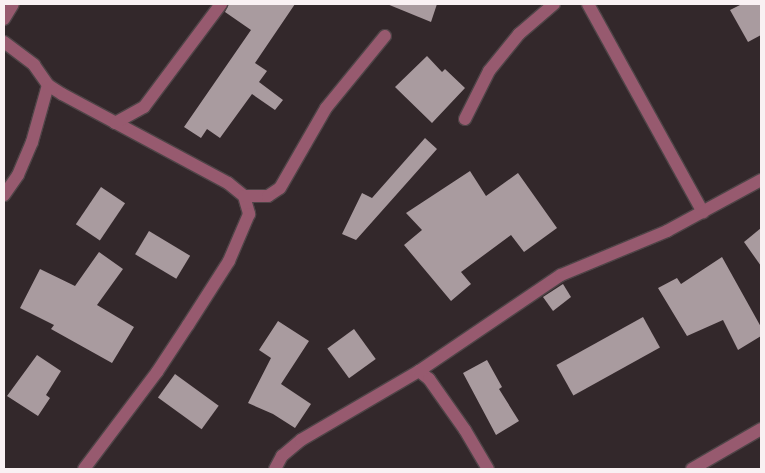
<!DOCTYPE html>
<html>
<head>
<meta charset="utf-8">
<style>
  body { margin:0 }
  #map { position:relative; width:765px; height:473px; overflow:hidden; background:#33282b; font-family:"DM Sans",sans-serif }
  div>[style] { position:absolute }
  .building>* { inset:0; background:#a99b9f; transform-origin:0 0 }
  .roads { filter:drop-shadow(1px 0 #4f4447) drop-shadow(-1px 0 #4f4447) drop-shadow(0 1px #4f4447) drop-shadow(0 -1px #4f4447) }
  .street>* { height:12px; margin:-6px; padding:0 6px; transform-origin:6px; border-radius:6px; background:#975a6f }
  span { translate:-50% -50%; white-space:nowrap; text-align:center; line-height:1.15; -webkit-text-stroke:5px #33282b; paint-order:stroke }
  .frame { position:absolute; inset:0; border:5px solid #f9f1f3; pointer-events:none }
</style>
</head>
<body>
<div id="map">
  <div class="building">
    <i style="clip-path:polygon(229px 4px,295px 4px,255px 63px,267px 71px,259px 82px,283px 100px,275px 110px,252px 94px,220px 138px,207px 129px,201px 138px,184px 127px,251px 30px,225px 12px)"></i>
    <i style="clip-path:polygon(387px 4px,437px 4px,431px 22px)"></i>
    <i style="clip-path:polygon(742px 4px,761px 4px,761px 35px,748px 42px,730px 10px)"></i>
    <i style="clip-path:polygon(427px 56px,442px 72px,445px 69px,465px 88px,432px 123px,395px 87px)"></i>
    <i style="clip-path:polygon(425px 138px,437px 149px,356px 240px,342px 234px,362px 193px,372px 198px)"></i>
    <i style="clip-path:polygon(470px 171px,486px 196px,518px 173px,557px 228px,524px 252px,511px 235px,461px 272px,471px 284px,451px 301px,404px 245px,422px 230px,406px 213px)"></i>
    <i style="left:101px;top:187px;width:29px;height:45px;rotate:34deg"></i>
    <i style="clip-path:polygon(761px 228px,761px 266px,744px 242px)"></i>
    <i style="left:149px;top:231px;width:48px;height:27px;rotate:31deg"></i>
    <i style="clip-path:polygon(99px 252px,123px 269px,97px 305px,134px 327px,112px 363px,51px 329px,54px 325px,20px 308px,40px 269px,75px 286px)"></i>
    <i style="clip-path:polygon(722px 257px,761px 327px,761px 336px,738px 350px,723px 320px,687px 336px,658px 288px,677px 278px,681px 284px)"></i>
    <i style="clip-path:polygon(563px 284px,571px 297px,553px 311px,543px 297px)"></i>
    <i style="left:643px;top:317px;width:35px;height:99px;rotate:61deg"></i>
    <i style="clip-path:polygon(278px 321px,309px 341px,281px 384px,311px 404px,295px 428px,273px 414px,248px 403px,271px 358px,259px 350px)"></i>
    <i style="left:354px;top:329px;width:37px;height:33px;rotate:54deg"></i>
    <i style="clip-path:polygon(37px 355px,61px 371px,46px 395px,50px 398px,38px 416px,7px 396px)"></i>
    <i style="clip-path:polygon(487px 360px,502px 387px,499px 389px,519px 421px,496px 435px,463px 373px)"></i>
    <i style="left:175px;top:374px;width:54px;height:29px;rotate:36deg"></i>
  </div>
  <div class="roads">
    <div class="street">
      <i style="left:588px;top:4px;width:238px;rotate:61.1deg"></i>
      <i style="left:4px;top:19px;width:17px;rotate:-59deg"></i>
      <i style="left:4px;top:42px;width:38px;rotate:37deg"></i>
      <i style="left:34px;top:65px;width:24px;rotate:55deg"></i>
      <i style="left:48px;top:85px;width:17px;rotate:33deg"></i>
      <i style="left:62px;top:94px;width:188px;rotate:28.2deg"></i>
      <i style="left:228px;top:183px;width:21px;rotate:39deg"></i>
      <i style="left:244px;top:196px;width:19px;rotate:74deg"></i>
      <i style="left:249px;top:214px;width:51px;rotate:113.1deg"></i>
      <i style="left:229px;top:261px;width:76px;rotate:122.6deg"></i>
      <i style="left:188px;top:325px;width:56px;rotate:123.4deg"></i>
      <i style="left:157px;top:372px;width:121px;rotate:127deg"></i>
      <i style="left:465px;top:119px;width:54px;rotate:-63.4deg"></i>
      <i style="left:489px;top:71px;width:48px;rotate:-51deg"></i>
      <i style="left:519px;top:34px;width:46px;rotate:-40.6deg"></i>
      <i style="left:115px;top:123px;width:33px;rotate:-29deg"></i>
      <i style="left:144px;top:107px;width:129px;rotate:-53.2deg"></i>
      <i style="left:4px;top:195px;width:24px;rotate:-55deg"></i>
      <i style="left:18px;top:175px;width:36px;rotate:-67deg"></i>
      <i style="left:32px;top:142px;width:59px;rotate:-74.3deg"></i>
      <i style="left:244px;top:196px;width:24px"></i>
      <i style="left:268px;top:196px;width:14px;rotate:-34deg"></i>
      <i style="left:280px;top:188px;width:92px;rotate:-60.1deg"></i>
      <i style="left:326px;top:108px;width:93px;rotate:-50.7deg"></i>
      <i style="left:419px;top:371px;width:13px;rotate:39deg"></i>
      <i style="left:429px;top:379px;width:62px;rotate:54.8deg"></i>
      <i style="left:465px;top:430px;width:45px;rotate:59.5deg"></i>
      <i style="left:275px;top:469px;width:15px;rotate:-62deg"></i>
      <i style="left:282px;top:456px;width:25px;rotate:-40deg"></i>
      <i style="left:301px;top:440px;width:137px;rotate:-30.3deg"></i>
      <i style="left:419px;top:371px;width:171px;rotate:-34.1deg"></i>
      <i style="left:561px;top:275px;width:115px;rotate:-22.5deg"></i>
      <i style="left:667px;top:231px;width:107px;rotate:-28.5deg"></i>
      <i style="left:692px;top:469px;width:80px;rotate:-30.1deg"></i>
    </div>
  </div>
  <div class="frame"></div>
</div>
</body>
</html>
